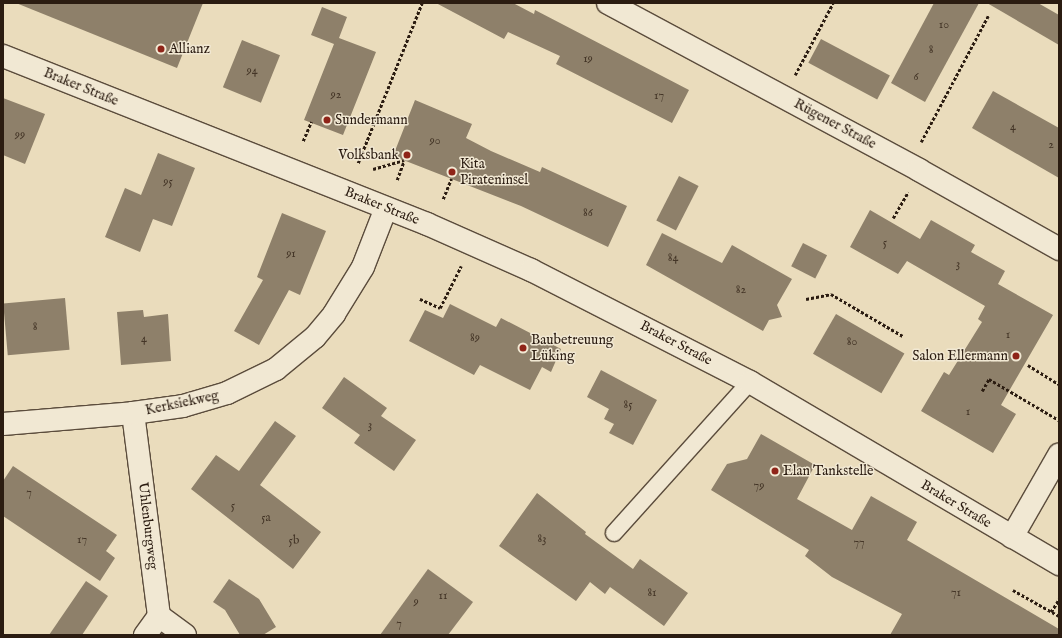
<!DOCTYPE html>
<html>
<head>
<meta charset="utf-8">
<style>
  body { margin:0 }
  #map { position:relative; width:1062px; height:638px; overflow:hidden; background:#eadcbc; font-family:"IM FELL English",serif }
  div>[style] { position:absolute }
  .building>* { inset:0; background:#8e806a; transform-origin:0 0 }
  .path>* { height:2.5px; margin-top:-1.25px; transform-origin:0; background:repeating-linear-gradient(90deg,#2b1c11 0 3px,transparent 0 5px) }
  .roads { filter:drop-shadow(1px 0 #5b4c3c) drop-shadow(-1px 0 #5b4c3c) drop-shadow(0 1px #5b4c3c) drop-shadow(0 -1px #5b4c3c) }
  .lane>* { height:16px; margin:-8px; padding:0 8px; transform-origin:8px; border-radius:8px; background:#f1e8d3 }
  .street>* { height:22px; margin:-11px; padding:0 11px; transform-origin:11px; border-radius:11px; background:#f1e8d3 }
  .secondary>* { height:22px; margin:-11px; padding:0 11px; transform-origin:11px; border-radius:11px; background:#f1e8d3 }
  .dots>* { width:11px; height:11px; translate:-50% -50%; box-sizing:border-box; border:2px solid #f1e8d3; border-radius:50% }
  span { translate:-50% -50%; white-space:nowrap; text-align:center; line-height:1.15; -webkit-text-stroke:3px #f1e8d3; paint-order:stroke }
  .number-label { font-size:12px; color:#443527 }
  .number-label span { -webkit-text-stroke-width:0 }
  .poi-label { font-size:14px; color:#2b1c11 }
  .left { translate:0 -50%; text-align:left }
  .right { translate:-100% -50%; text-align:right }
  .street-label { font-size:14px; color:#2b1c11 }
  .frame { position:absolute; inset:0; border:4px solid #2b1c11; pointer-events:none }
</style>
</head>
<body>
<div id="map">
  <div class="building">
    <i style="clip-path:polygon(16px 3px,203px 3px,177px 68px)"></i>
    <i style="clip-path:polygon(436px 3px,513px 3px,534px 14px,535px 10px,689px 90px,672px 123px,556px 64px,560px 56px,508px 32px,504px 39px)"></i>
    <i style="clip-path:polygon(934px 3px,979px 3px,925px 102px,891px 83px)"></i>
    <i style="clip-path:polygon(987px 3px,1038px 3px,1059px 15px,1059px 45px)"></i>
    <i style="clip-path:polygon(322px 7px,347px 17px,339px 38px,376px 52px,343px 135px,304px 120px,334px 44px,311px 35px)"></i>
    <i style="left:821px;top:39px;width:78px;height:27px;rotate:28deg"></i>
    <i style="left:242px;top:40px;width:41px;height:51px;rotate:22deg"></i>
    <i style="clip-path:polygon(993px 91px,1059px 128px,1059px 178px,972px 128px)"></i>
    <i style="clip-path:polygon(3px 98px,45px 114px,25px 164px,3px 155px)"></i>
    <i style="clip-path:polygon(415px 100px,472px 124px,466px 138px,491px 151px,540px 172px,542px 167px,627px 206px,608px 247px,521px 206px,393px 156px)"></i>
    <i style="clip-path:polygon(158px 153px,195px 168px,172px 226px,153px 219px,140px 252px,105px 237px,125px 188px,141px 195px)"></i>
    <i style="left:679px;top:176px;width:22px;height:50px;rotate:27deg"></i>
    <i style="clip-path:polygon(870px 210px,920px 239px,931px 220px,975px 245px,971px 252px,1005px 271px,998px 284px,1053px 315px,1001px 405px,1016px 414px,993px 453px,921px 411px,944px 372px,949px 375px,982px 322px,978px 319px,985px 306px,907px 261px,898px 274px,850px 247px)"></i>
    <i style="clip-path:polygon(282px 213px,326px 231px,300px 295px,289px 290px,259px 345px,234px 331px,263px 280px,257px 277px)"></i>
    <i style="clip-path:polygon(662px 233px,722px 263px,732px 245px,792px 279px,777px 305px,782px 317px,769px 320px,763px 331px,646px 265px)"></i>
    <i style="left:803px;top:243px;width:27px;height:26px;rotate:27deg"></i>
    <i style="left:65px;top:298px;width:52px;height:62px;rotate:85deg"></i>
    <i style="clip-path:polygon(450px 304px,496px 327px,501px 318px,561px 349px,551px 372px,542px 367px,530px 390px,480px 365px,474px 375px,409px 341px,425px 310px,443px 318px)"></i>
    <i style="clip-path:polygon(143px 310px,144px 317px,168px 314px,171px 361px,121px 365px,117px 312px)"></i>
    <i style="left:836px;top:314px;width:79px;height:46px;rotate:30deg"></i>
    <i style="clip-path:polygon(601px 370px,657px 400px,633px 445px,609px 433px,614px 424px,604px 419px,609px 409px,587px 397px)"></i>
    <i style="clip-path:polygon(344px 377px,387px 408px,381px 416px,416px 440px,394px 471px,354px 443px,360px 435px,322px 408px)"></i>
    <i style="clip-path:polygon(275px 421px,296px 436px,260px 485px,321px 532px,293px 569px,191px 489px,216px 455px,239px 471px)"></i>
    <i style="clip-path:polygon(761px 434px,815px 465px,797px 499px,852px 530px,871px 496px,917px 522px,907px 540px,1059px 629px,1059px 635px,890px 635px,902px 614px,832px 577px,805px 556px,809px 550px,711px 490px,727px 464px,747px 459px)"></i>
    <i style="clip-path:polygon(13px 466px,117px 535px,106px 551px,115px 558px,100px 581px,3px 516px,3px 481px)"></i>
    <i style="clip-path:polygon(537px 493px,586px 532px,585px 534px,633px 569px,640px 559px,688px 593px,664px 626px,610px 587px,605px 594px,590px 582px,576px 601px,499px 546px)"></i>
    <i style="clip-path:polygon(428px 569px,473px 602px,448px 635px,380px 635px)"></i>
    <i style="clip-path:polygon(229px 579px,259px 599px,276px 627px,263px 635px,240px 635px,225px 610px,213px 602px)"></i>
    <i style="clip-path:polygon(86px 581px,108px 596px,82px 635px,49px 635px)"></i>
  </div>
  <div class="path">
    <i style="left:795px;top:75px;width:81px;rotate:-62.2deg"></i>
    <i style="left:303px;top:141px;width:21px;rotate:-67deg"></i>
    <i style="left:921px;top:142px;width:143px;rotate:-62deg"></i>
    <i style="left:358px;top:163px;width:172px;rotate:-68.2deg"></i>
    <i style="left:373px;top:169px;width:32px;rotate:-16deg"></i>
    <i style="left:397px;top:180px;width:20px;rotate:-70deg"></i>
    <i style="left:443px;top:199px;width:22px;rotate:-68deg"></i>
    <i style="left:893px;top:218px;width:30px;rotate:-60deg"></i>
    <i style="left:420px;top:299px;width:22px;rotate:24deg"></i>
    <i style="left:440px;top:308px;width:47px;rotate:-63.4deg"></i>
    <i style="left:806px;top:299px;width:25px;rotate:-11deg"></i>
    <i style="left:831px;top:294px;width:83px;rotate:30.3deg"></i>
    <i style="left:1028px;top:365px;width:36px;rotate:32deg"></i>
    <i style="left:982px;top:391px;width:14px;rotate:-60deg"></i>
    <i style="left:989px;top:379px;width:81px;rotate:30.4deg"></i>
    <i style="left:1013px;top:590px;width:53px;rotate:29.5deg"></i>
    <i style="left:1051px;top:612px;width:15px;rotate:-58deg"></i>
  </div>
  <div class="roads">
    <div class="lane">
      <i style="left:614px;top:533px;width:203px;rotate:-48deg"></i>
    </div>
    <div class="street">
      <i style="left:608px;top:3px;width:353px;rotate:28.2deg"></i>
      <i style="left:919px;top:170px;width:161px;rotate:29.4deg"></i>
      <i style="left:133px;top:413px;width:205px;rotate:82.7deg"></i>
      <i style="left:159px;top:616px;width:24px;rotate:126deg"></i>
      <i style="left:3px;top:424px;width:130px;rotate:-4.8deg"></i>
      <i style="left:133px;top:413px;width:50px;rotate:-8deg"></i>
      <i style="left:183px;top:406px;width:46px;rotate:-16.5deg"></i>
      <i style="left:227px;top:393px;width:55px;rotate:-26.1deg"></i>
      <i style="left:276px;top:369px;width:50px;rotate:-39.4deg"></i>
      <i style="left:315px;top:337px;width:30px;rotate:-50deg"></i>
      <i style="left:334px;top:314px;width:55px;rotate:-58.3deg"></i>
      <i style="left:363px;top:267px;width:63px;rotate:-68.7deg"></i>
      <i style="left:1012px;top:537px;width:95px;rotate:-60.2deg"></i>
      <i style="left:159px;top:616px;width:32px;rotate:36deg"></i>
    </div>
    <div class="secondary">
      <i style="left:3px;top:56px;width:456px;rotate:21.6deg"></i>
      <i style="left:427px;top:224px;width:114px;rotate:23.9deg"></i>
      <i style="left:531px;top:270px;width:246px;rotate:27.1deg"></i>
      <i style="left:750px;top:382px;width:359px;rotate:30.5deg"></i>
    </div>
  </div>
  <div class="dots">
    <i style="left:161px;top:49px;background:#8f2418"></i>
    <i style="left:327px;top:120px;background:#8f2418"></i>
    <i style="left:407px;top:155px;background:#8f2418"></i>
    <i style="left:452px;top:172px;background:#8f2418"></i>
    <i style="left:523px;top:348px;background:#8f2418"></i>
    <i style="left:1016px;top:356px;background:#8f2418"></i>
    <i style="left:775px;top:471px;background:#8f2418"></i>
  </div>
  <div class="number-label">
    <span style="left:944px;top:25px">10</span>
    <span style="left:931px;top:50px">8</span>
    <span style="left:588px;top:59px">19</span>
    <span style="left:252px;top:71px">94</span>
    <span style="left:916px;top:77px">6</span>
    <span style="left:336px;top:95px">92</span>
    <span style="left:659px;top:96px">17</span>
    <span style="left:1013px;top:127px">4</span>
    <span style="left:20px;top:135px">99</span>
    <span style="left:435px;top:141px">90</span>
    <span style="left:1051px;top:145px">2</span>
    <span style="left:168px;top:182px">95</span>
    <span style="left:588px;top:213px">86</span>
    <span style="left:885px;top:243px">5</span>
    <span style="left:291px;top:254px">91</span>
    <span style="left:673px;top:258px">84</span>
    <span style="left:958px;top:264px">3</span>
    <span style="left:741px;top:290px">82</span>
    <span style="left:35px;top:327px">8</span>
    <span style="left:1008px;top:335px">1</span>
    <span style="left:475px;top:338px">89</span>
    <span style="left:144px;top:339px">4</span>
    <span style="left:852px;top:342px">80</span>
    <span style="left:628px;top:405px">85</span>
    <span style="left:968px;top:412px">1</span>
    <span style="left:370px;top:425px">3</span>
    <span style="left:759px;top:486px">79</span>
    <span style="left:29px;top:493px">7</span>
    <span style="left:233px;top:506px">5</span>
    <span style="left:266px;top:518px">5a</span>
    <span style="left:542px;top:539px">83</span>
    <span style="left:82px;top:540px">17</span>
    <span style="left:294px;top:541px">5b</span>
    <span style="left:859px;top:543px">77</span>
    <span style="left:652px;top:593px">81</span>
    <span style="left:956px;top:593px">71</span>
    <span style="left:443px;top:596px">11</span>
    <span style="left:416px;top:602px">9</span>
    <span style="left:399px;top:624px">7</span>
  </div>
  <div class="poi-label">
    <span class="left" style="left:169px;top:49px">Allianz</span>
    <span class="left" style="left:335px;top:120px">Sundermann</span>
    <span class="right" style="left:399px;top:155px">Volksbank</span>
    <span class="left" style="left:460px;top:172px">Kita<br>Pirateninsel</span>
    <span class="left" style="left:531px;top:348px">Baubetreuung<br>Lüking</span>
    <span class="right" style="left:1008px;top:356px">Salon Ellermann</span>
    <span class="left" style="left:783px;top:471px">Elan Tankstelle</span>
  </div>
  <div class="street-label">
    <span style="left:81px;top:87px;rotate:22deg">Braker Straße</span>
    <span style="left:835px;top:124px;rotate:28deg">Rügener Straße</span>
    <span style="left:382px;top:206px;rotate:22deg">Braker Straße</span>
    <span style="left:676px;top:343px;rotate:28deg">Braker Straße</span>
    <span style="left:182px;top:403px;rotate:-12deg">Kerksiekweg</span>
    <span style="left:956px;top:504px;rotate:31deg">Braker Straße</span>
    <span style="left:148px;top:526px;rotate:83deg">Uhlenburgweg</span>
  </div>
  <div class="frame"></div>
</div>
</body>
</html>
